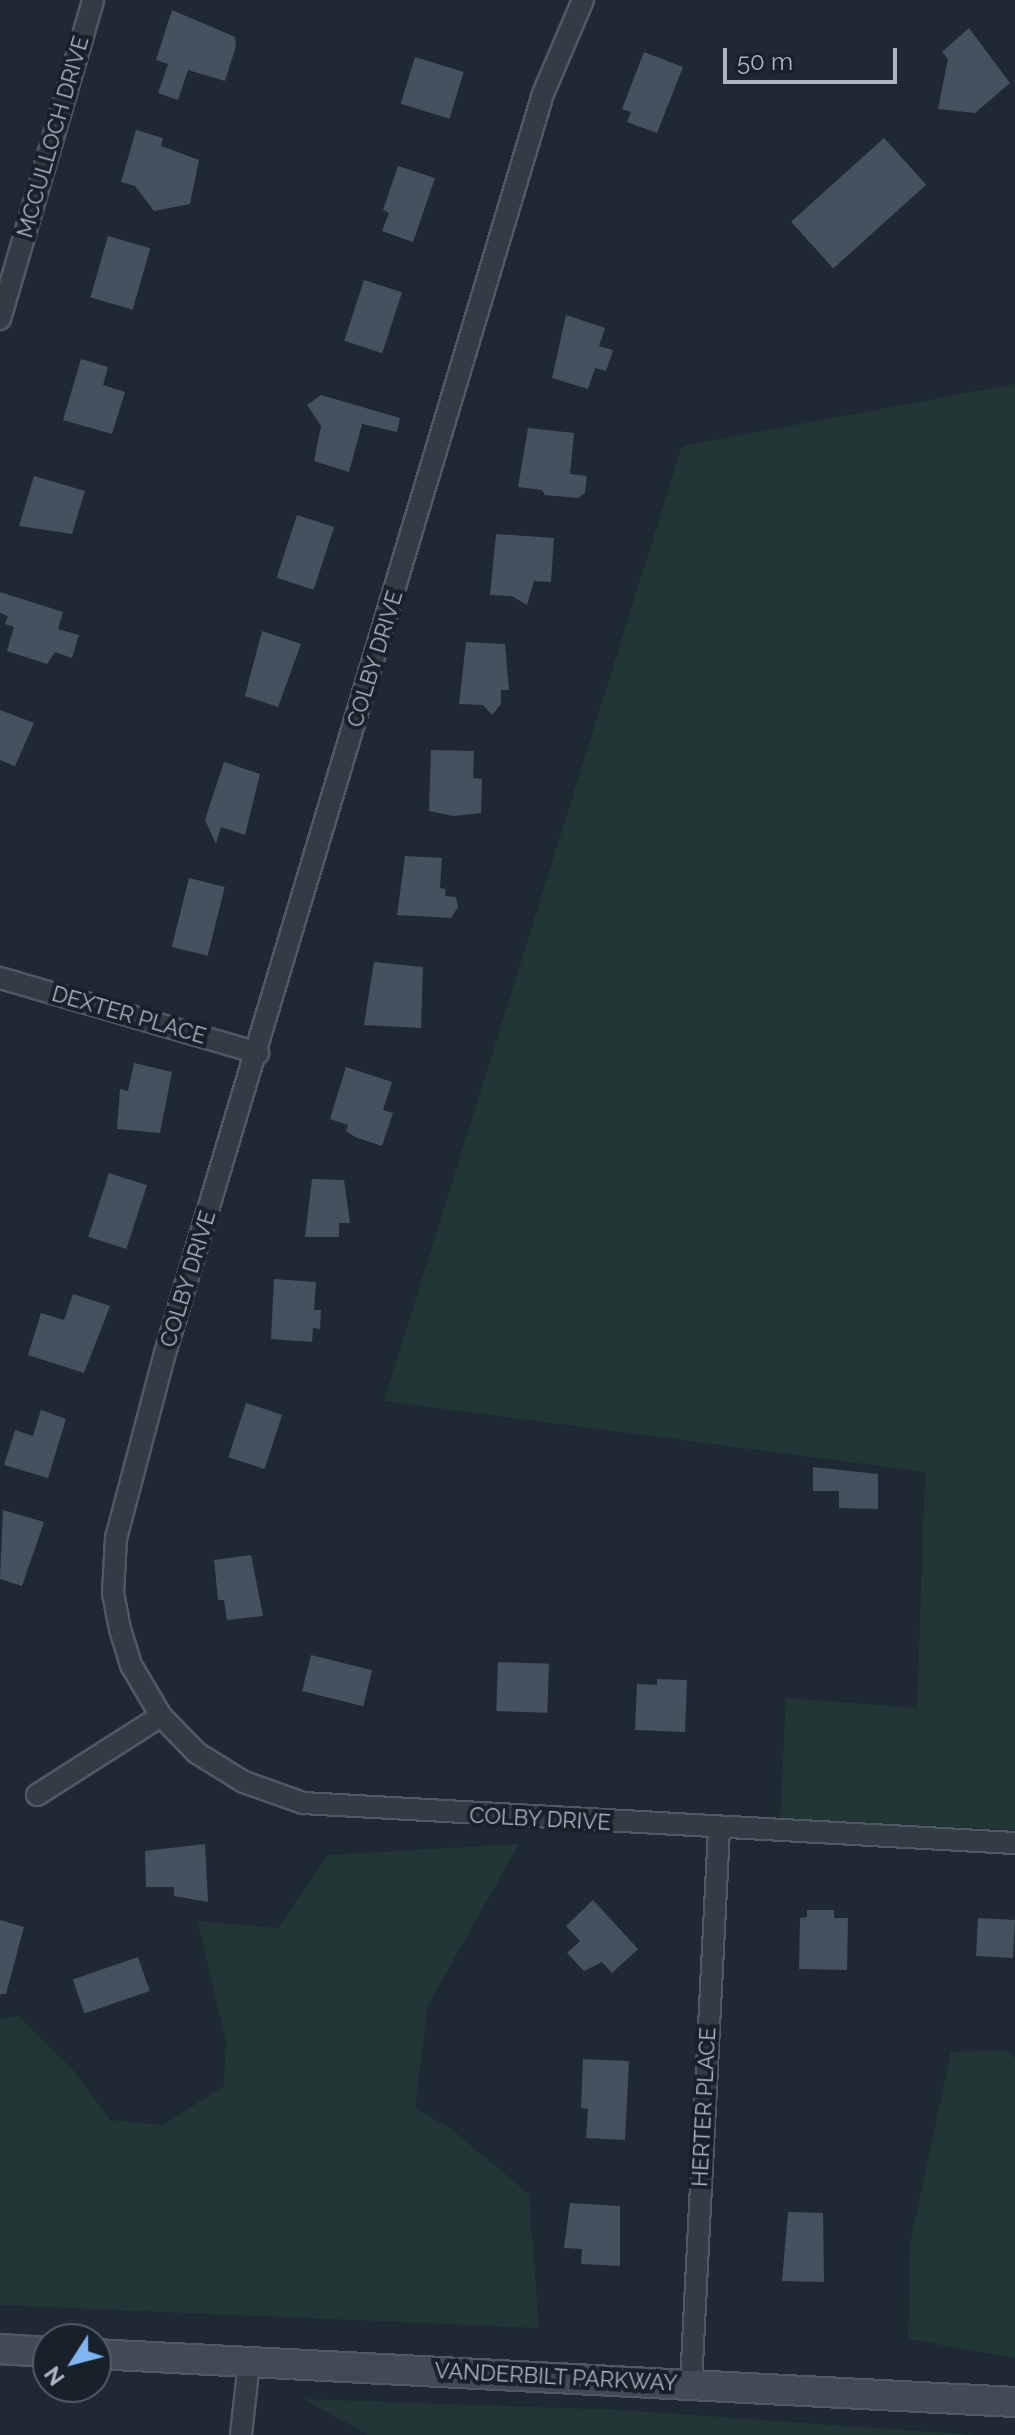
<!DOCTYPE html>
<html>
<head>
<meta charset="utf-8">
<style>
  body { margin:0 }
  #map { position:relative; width:1015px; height:2435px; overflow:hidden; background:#1f2934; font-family:Raleway,sans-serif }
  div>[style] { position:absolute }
  .green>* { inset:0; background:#223636 }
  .building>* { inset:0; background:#45515e; transform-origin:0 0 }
  .roads { filter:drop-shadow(2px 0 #505963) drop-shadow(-2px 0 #505963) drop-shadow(0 2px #505963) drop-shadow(0 -2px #505963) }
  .street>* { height:20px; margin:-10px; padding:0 10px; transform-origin:10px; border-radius:10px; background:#333b45 }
  .secondary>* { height:28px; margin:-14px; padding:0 14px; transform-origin:14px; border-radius:14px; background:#414b58 }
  span { translate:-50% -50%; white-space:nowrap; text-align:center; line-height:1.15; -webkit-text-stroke:8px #182029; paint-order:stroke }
  .street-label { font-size:22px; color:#acb6c2 }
  .north { position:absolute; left:32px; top:2323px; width:80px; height:80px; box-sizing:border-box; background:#182029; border:2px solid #535c66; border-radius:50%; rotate:234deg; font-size:22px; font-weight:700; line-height:32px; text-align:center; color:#acb6c2 }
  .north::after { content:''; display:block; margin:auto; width:28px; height:36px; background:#80b4f3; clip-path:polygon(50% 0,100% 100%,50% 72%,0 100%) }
  .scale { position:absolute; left:723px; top:48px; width:174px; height:36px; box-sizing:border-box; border:4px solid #acb6c2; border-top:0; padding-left:10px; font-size:24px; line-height:28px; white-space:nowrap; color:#acb6c2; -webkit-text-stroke:6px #182029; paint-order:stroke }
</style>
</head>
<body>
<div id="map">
  <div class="green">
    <i style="clip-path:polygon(1015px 384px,1015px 1830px,780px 1818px,786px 1698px,917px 1708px,925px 1472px,384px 1401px,682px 446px)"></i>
    <i style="clip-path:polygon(519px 1844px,428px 2005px,415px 2108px,451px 2129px,529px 2194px,539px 2328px,0 2305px,0 2019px,18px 2016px,75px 2072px,110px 2120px,163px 2125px,224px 2086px,226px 2039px,197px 1921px,278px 1928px,328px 1855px)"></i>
    <i style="clip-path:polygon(1005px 2050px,1015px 2058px,1015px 2358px,908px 2339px,910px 2243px,951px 2052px)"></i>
    <i style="clip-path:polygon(303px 2399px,621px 2410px,975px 2435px,368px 2435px)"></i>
  </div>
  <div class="building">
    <i style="clip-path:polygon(172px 10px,235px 37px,236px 46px,225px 81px,188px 70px,178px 100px,158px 93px,168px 64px,156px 60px)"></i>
    <i style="clip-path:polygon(969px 28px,1010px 83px,975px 113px,938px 109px,948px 59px,942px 52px)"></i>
    <i style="clip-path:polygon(644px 52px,683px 67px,657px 133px,627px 122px,631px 112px,622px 109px)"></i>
    <i style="left:415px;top:57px;width:51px;height:49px;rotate:17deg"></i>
    <i style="clip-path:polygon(136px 130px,163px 138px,161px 146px,199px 160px,190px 204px,154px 211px,135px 186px,121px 182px)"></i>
    <i style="left:884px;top:138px;width:63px;height:125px;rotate:48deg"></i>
    <i style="clip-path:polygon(398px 166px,435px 178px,413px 242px,382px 231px,389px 213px,383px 210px)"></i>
    <i style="left:108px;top:236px;width:44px;height:64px;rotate:16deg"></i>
    <i style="left:364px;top:280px;width:40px;height:64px;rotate:18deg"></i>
    <i style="clip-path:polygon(566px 315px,605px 328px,599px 346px,613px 350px,606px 371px,595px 368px,588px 389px,552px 378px)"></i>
    <i style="clip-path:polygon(81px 359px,108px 367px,103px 385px,125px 392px,112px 434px,63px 420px)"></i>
    <i style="clip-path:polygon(321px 395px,400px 418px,397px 432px,362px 424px,349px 472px,314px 461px,321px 426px,307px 405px)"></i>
    <i style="clip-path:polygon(528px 428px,574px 433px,570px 474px,587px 476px,585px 493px,578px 498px,545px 495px,542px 490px,518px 487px)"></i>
    <i style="clip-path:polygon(34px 476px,85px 491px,72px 534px,19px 526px)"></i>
    <i style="left:297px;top:515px;width:39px;height:66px;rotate:18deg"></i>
    <i style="clip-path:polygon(496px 534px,554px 538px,551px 582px,534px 581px,527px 605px,512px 596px,490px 595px)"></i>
    <i style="clip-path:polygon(0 592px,63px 612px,58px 629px,79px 635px,72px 658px,55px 652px,47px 664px,7px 651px,14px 627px,5px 624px,8px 616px,0 613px)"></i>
    <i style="clip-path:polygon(262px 631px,301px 644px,278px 707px,245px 696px)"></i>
    <i style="clip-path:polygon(466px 642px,505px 644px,509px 690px,501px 690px,501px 704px,492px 715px,483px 705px,459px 704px)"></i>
    <i style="clip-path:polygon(0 710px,34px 723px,15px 766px,0 760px)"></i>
    <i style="clip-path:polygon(431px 750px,474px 751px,473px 778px,482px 779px,481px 813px,453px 816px,429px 811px)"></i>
    <i style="clip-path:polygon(224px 762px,260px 774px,245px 835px,221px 827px,216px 844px,205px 820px)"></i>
    <i style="clip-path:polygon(405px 856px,442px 858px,440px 888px,446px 889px,445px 896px,456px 897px,458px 907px,451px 918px,397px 915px)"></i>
    <i style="left:189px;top:878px;width:37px;height:71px;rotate:14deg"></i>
    <i style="clip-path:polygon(374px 962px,423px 967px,421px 1028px,364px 1025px)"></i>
    <i style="clip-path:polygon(134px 1063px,172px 1072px,160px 1133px,117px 1129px,120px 1089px,128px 1091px)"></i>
    <i style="clip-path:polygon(346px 1067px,392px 1082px,383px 1110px,393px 1113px,382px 1146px,355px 1137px,346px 1131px,348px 1125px,330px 1119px)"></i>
    <i style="left:109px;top:1173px;width:40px;height:67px;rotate:18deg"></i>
    <i style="clip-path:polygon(312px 1179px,344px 1180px,350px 1223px,339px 1223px,339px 1237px,305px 1237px)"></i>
    <i style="clip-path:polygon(274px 1279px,316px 1282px,314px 1310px,321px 1310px,320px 1329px,313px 1328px,312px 1342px,271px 1339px)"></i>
    <i style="clip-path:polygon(73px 1294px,110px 1306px,84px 1373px,28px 1355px,41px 1313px,64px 1320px)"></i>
    <i style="left:246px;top:1403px;width:38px;height:57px;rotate:18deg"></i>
    <i style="clip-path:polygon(41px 1410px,66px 1419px,48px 1478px,4px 1465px,15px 1430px,33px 1436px)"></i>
    <i style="clip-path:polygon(813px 1467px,878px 1474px,878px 1509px,839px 1508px,839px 1491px,813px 1491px)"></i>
    <i style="clip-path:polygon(3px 1510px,44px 1522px,22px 1586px,0 1579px)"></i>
    <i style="clip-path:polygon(251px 1555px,263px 1616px,227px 1620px,224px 1600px,218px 1600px,214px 1560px)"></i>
    <i style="left:311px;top:1655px;width:63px;height:37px;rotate:14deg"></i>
    <i style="left:498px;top:1662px;width:51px;height:49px;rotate:2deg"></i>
    <i style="clip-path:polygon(657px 1679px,687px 1680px,685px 1732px,635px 1730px,637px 1684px,657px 1685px)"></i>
    <i style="clip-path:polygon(205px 1844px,208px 1902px,174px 1896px,174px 1887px,146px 1887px,145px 1851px)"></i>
    <i style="clip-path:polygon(593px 1900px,638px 1949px,612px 1973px,602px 1962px,584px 1971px,567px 1953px,580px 1941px,566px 1926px)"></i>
    <i style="clip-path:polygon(807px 1910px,834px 1910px,834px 1918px,848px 1918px,847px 1970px,799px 1969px,800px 1918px,807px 1917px)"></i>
    <i style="left:978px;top:1918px;width:37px;height:38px;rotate:3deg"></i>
    <i style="clip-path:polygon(0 1920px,24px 1927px,6px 1994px,0 1994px)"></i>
    <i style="left:138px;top:1957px;width:36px;height:69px;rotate:71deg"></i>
    <i style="clip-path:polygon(583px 2059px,629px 2061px,625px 2140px,586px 2138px,588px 2109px,581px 2108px)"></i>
    <i style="clip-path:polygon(570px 2203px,620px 2206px,620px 2266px,581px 2264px,582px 2249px,564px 2248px)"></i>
    <i style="clip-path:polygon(788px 2212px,823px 2213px,824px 2282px,782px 2281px)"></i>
  </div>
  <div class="roads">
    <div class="street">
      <i style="left:583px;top:0;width:102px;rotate:113.1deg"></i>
      <i style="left:543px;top:94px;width:1315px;rotate:106.71deg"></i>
      <i style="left:165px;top:1353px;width:191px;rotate:104.8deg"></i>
      <i style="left:116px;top:1538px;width:55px;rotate:93.1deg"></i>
      <i style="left:113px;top:1593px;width:37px;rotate:79deg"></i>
      <i style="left:120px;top:1629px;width:38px;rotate:73deg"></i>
      <i style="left:131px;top:1665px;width:59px;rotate:59.5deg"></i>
      <i style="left:161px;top:1716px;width:52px;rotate:45.8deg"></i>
      <i style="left:197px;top:1753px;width:55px;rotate:31.7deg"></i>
      <i style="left:244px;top:1782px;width:63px;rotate:19.6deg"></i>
      <i style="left:303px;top:1803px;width:713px;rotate:3.22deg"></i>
      <i style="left:0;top:319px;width:332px;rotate:-73.7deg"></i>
      <i style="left:0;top:978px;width:269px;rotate:16.2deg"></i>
      <i style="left:37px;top:1795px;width:147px;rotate:-32.5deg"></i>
      <i style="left:691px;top:2384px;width:555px;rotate:-87.11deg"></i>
      <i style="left:241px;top:2435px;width:73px;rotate:-83.7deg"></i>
    </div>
    <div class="secondary">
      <i style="left:0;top:2349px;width:48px;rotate:3.6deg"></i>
      <i style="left:96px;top:2354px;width:920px;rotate:2.99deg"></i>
    </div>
  </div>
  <div class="street-label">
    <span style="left:53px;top:137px;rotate:-74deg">MCCULLOCH DRIVE</span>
    <span style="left:375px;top:659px;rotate:-73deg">COLBY DRIVE</span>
    <span style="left:129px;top:1015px;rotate:16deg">DEXTER PLACE</span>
    <span style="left:188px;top:1279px;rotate:-73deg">COLBY DRIVE</span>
    <span style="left:540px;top:1819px;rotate:3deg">COLBY DRIVE</span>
    <span style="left:704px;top:2107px;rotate:-87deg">HERTER PLACE</span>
    <span style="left:556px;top:2377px;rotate:3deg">VANDERBILT PARKWAY</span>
  </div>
  <div class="north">N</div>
  <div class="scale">50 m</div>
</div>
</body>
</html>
